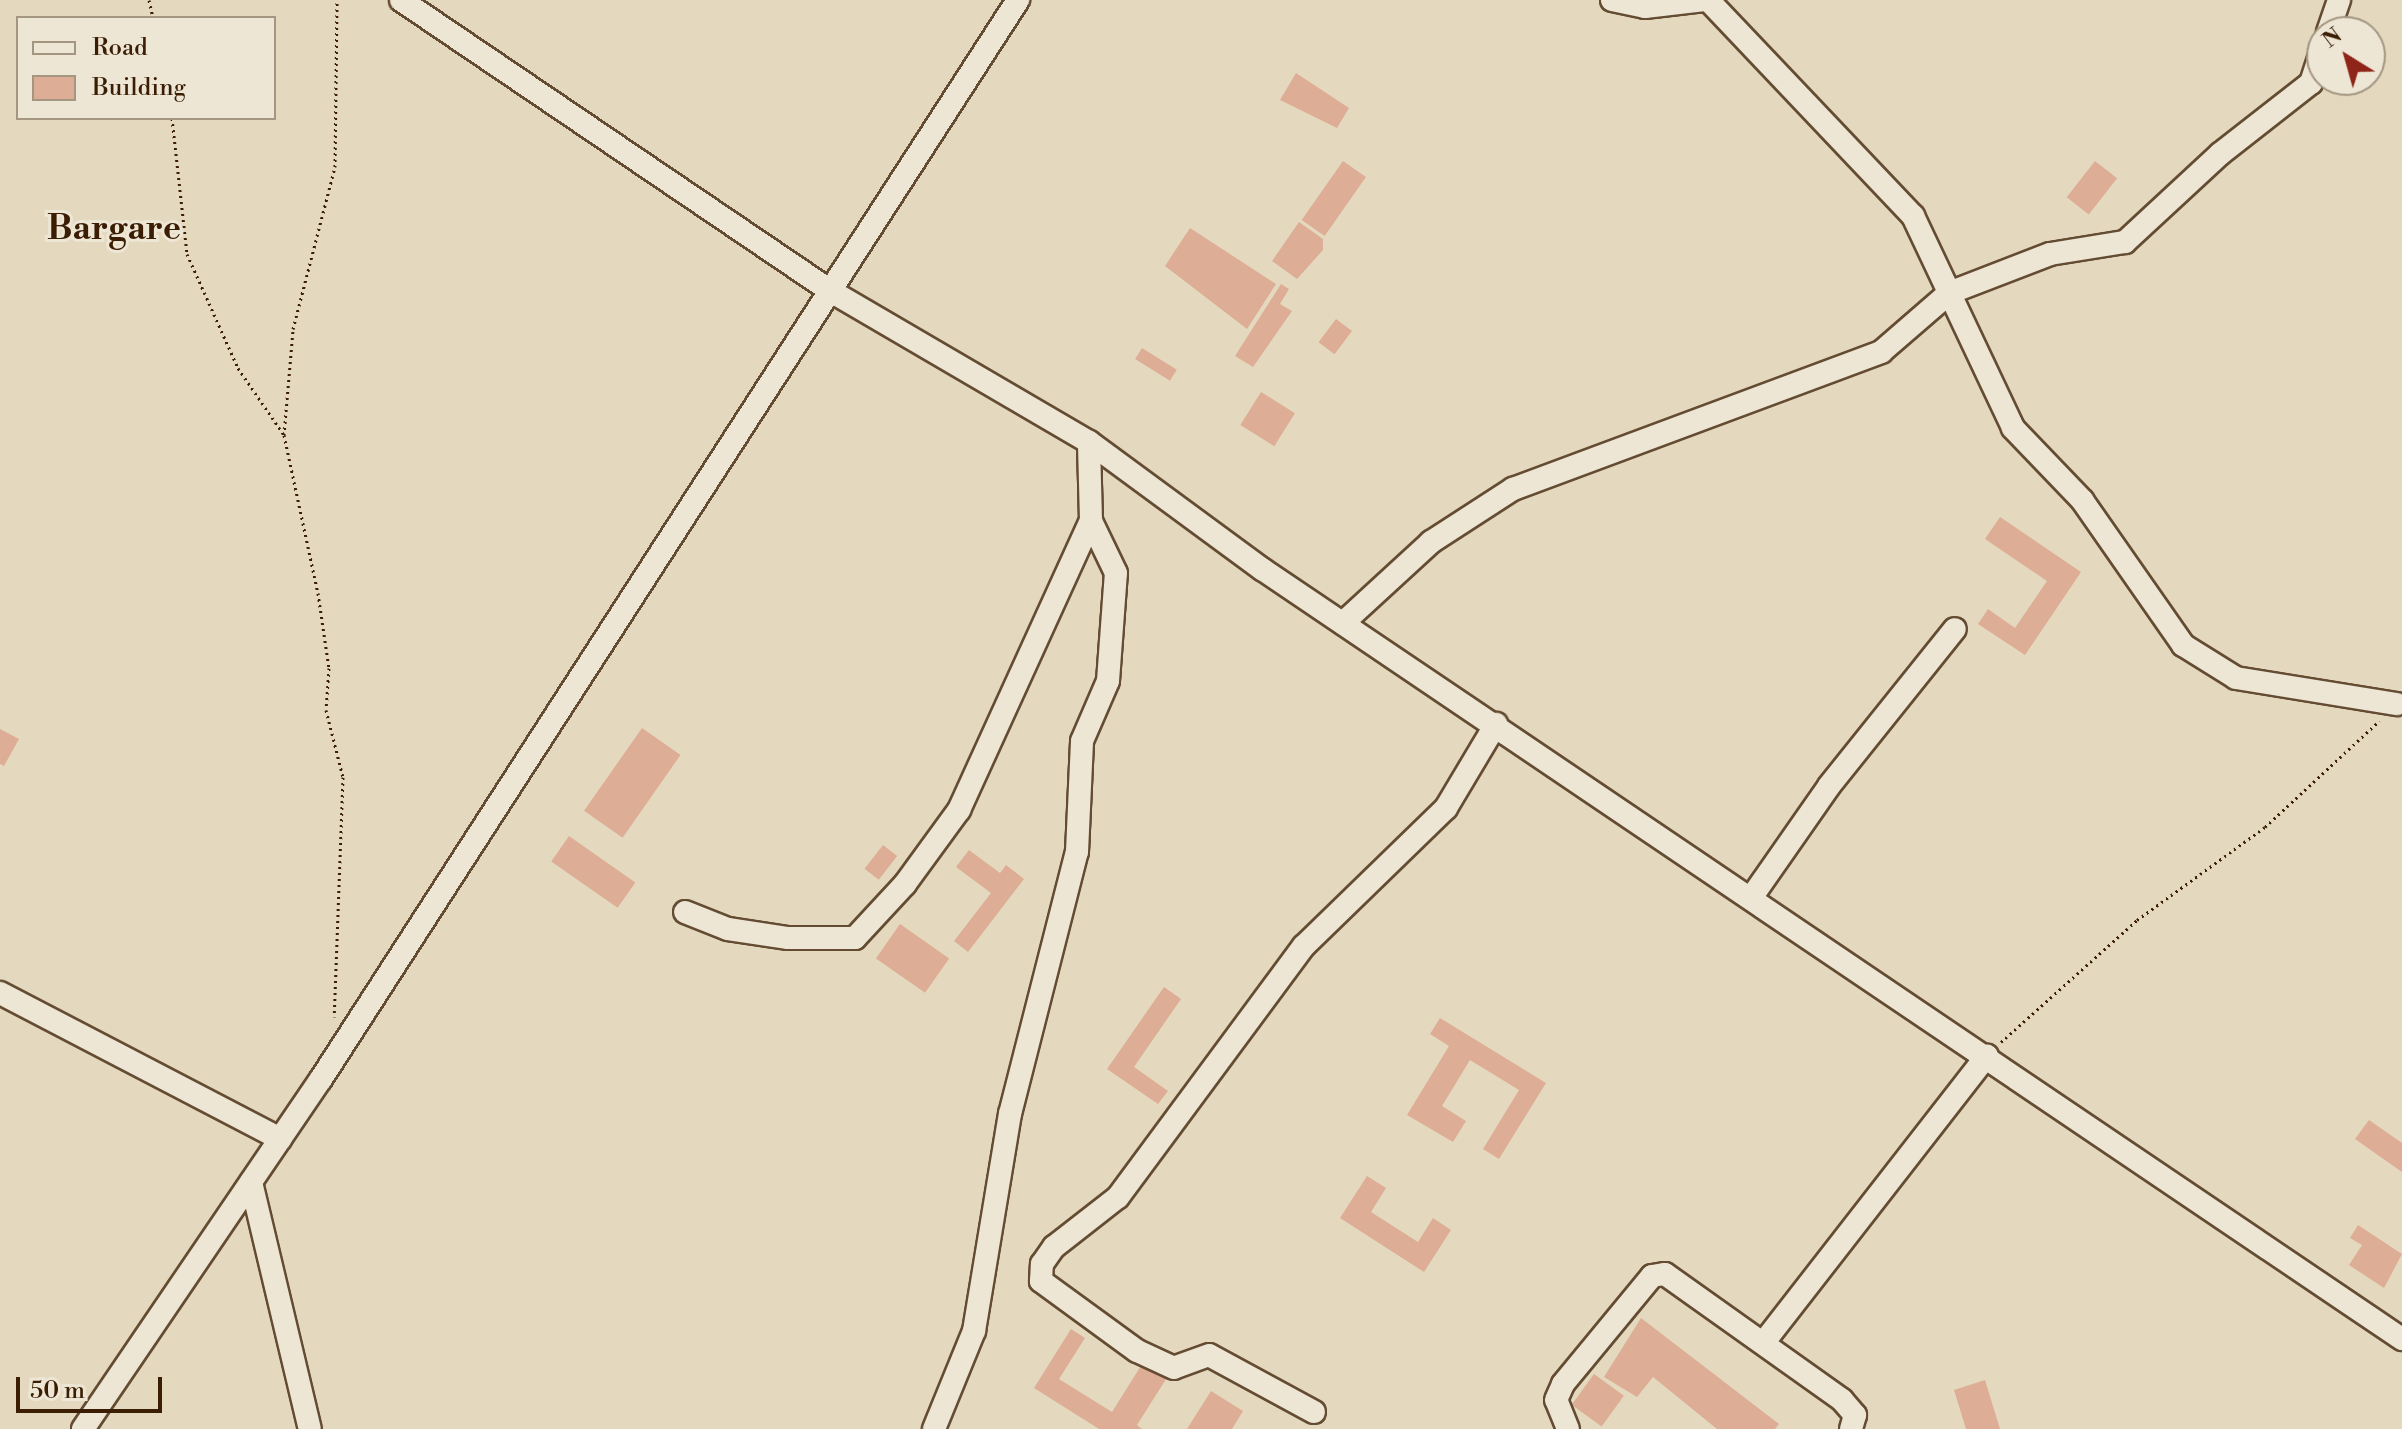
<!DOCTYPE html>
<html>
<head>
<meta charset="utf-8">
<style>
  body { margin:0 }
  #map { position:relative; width:2402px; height:1429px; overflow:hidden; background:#e4d9be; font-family:"Libre Bodoni",serif }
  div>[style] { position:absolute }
  .building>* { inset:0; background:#ddad95; transform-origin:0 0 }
  .path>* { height:3px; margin-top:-1.5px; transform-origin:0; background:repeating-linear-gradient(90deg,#3a1d03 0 2px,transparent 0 6px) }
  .roads { filter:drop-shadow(2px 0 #644c32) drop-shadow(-2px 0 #644c32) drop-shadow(0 2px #644c32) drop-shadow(0 -2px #644c32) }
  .minor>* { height:22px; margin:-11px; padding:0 11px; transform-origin:11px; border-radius:11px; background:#ede6d5 }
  span { translate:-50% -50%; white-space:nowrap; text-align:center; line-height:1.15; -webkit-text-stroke:6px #ede6d5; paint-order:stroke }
  .district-label { font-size:34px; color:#3a1d03; font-weight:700 }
  .legend { position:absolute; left:16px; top:16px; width:260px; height:104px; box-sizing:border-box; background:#ede6d5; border:2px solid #a59681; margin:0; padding:10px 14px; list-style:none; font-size:24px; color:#3a1d03 }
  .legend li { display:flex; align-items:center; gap:16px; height:40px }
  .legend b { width:40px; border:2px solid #a59681 }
  .north { position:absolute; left:2306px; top:16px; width:80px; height:80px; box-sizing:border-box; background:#ede6d5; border:2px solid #a59681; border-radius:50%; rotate:323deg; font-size:22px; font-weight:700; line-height:32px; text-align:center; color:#3a1d03 }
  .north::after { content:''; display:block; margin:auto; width:28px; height:36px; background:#8f2418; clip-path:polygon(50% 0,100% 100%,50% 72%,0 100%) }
  .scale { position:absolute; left:16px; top:1377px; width:146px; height:36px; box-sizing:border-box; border:4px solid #3a1d03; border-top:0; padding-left:10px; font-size:24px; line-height:28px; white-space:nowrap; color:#3a1d03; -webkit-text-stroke:6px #ede6d5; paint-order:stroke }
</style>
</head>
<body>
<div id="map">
  <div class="building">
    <i style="clip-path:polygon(1296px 73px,1349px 108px,1337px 128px,1280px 100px)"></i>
    <i style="left:1343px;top:161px;width:28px;height:72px;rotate:35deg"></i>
    <i style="left:2095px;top:161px;width:28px;height:46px;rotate:38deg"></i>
    <i style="clip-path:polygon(1299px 222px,1323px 239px,1323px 250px,1297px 279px,1272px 261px)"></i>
    <i style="clip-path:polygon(1190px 228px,1276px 284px,1247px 329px,1165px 266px)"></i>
    <i style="clip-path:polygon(1281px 284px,1289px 289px,1280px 304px,1292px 311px,1253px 367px,1235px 356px)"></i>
    <i style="left:1336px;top:319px;width:20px;height:29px;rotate:37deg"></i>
    <i style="left:1142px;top:348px;width:41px;height:13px;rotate:32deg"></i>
    <i style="left:1261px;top:392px;width:40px;height:39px;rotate:32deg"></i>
    <i style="clip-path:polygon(2000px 517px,2081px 572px,2025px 655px,1978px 624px,1988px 609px,2015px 628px,2047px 581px,1985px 539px)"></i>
    <i style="left:642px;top:728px;width:47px;height:101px;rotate:35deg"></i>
    <i style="clip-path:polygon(0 729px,19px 739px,4px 766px,0 764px)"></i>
    <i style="left:569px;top:836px;width:81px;height:31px;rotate:35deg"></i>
    <i style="left:883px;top:845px;width:18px;height:30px;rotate:38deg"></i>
    <i style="clip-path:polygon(969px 850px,1000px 873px,1006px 865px,1024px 879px,968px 952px,954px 941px,991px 893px,956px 867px)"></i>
    <i style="left:900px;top:924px;width:60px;height:42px;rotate:35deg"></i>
    <i style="clip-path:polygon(1164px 987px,1181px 999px,1134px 1067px,1168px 1091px,1158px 1104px,1107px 1069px)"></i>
    <i style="clip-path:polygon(1440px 1018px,1546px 1083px,1499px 1159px,1483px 1149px,1519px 1090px,1470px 1060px,1442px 1106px,1466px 1121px,1453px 1142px,1407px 1115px,1449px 1046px,1430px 1034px)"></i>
    <i style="clip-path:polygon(2369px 1120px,2402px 1143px,2402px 1172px,2355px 1139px)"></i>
    <i style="clip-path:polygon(1367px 1176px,1386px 1188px,1371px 1212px,1418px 1242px,1433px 1218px,1451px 1230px,1424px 1272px,1340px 1218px)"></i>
    <i style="clip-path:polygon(2358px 1225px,2402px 1254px,2384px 1288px,2349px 1265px,2362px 1245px,2350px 1238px)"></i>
    <i style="clip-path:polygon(1641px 1318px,1779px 1424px,1775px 1429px,1717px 1429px,1653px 1377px,1637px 1397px,1604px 1377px)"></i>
    <i style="clip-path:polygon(1071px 1329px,1085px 1338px,1059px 1379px,1112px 1412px,1144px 1361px,1168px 1376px,1137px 1425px,1142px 1429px,1099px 1429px,1034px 1388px)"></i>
    <i style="left:1594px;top:1374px;width:37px;height:38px;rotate:36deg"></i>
    <i style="clip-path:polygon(1985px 1380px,2000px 1429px,1966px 1429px,1954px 1390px)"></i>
    <i style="clip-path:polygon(1211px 1391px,1243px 1411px,1232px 1429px,1187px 1429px)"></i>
  </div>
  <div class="path">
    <i style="left:149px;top:0;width:18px;rotate:77deg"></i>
    <i style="left:172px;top:118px;width:137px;rotate:83.7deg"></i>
    <i style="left:187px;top:254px;width:125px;rotate:65.9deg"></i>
    <i style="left:238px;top:368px;width:81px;rotate:55.5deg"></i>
    <i style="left:284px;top:435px;width:162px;rotate:77.9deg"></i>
    <i style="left:318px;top:593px;width:76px;rotate:81.7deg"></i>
    <i style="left:329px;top:668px;width:42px;rotate:94.1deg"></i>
    <i style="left:326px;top:710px;width:69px;rotate:75.8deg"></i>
    <i style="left:343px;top:777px;width:240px;rotate:92.1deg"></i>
    <i style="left:284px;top:435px;width:106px;rotate:-85.1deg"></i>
    <i style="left:293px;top:329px;width:167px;rotate:-75.5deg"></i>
    <i style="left:335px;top:167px;width:167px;rotate:-89.3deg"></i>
    <i style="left:2001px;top:1042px;width:183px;rotate:-41.9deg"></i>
    <i style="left:2137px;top:920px;width:158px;rotate:-36deg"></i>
    <i style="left:2265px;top:827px;width:156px;rotate:-42.9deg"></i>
  </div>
  <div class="roads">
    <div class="minor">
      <i style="left:401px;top:0;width:517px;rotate:34.12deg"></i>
      <i style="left:829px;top:290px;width:301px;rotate:30.3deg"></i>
      <i style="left:1089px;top:442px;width:215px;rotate:36.3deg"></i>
      <i style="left:1262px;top:569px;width:1376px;rotate:34.04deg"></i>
      <i style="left:1612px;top:0;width:34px;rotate:12deg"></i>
      <i style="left:1645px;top:7px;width:60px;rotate:-6.7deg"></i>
      <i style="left:1708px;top:0;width:298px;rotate:46.5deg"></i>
      <i style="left:1913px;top:216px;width:234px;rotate:64.7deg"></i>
      <i style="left:2013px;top:428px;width:100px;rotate:46.2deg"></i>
      <i style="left:2082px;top:500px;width:177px;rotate:55.1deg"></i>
      <i style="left:2183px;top:645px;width:62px;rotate:31.9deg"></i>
      <i style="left:2236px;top:678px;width:163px;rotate:9.2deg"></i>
      <i style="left:2328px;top:32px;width:34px;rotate:-71deg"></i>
      <i style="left:1343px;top:623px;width:120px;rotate:-42.6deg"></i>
      <i style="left:1431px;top:542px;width:98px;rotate:-32.9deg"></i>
      <i style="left:1513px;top:489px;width:393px;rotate:-20.4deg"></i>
      <i style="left:1881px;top:352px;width:90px;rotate:-40.9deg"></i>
      <i style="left:1949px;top:293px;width:108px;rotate:-21.1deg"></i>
      <i style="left:2050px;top:254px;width:76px;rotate:-9.1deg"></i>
      <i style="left:2125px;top:242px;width:129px;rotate:-42.8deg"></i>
      <i style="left:2220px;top:154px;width:115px;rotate:-38deg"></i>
      <i style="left:2311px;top:83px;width:35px;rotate:-72deg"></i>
      <i style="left:1751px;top:898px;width:136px;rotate:-55.1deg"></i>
      <i style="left:1829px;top:786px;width:201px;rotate:-51.3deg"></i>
      <i style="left:685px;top:912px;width:46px;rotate:21.6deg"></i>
      <i style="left:728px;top:929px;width:61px;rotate:8.5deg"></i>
      <i style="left:788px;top:938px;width:67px"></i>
      <i style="left:855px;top:938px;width:74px;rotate:-47.2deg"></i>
      <i style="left:905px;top:884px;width:92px;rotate:-53.9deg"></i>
      <i style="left:959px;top:810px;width:318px;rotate:-65.5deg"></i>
      <i style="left:0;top:993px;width:316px;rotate:27.5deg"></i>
      <i style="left:251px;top:1182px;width:254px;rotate:76.6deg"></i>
      <i style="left:1764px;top:1342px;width:363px;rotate:-52.1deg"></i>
      <i style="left:1314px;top:1412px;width:119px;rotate:-151.5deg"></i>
      <i style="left:1209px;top:1355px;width:37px;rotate:160deg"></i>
      <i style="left:1174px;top:1368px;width:41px;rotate:-155.3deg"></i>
      <i style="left:1137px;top:1351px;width:119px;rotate:-143.9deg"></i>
      <i style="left:1041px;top:1281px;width:17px;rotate:-87deg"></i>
      <i style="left:1042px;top:1264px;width:21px;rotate:-55deg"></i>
      <i style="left:1054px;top:1247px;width:81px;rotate:-38deg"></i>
      <i style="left:1118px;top:1197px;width:312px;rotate:-53.5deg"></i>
      <i style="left:1304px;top:946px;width:198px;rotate:-44.2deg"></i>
      <i style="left:1446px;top:808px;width:98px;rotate:-59.2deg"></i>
      <i style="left:83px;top:1429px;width:423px;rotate:-55.8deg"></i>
      <i style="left:321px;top:1079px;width:1285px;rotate:-57.14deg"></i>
      <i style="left:934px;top:1429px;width:106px;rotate:-67.8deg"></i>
      <i style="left:974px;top:1331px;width:220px;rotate:-80.6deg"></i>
      <i style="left:1010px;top:1114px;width:270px;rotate:-75.7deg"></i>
      <i style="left:1077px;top:852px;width:111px;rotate:-87.4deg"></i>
      <i style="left:1082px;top:741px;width:65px;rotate:-66.6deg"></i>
      <i style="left:1108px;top:681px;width:108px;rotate:-85.8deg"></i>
      <i style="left:1116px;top:573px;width:58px;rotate:-115.7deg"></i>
      <i style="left:1091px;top:521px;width:79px;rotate:-91.5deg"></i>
      <i style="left:1568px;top:1429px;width:31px;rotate:-112deg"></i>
      <i style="left:1556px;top:1400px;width:17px;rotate:-66deg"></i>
      <i style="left:1563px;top:1384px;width:140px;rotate:-50.5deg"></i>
      <i style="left:1652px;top:1276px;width:13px;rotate:-9deg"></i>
      <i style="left:1665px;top:1274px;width:217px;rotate:35.4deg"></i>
      <i style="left:1842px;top:1400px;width:20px;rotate:49deg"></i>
      <i style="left:1855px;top:1415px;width:15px;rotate:106deg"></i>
    </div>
  </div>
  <div class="district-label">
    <span style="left:114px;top:230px">Bargare</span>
  </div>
  <ul class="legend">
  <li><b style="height:10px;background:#ede6d5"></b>Road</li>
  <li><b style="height:22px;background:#ddad95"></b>Building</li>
  </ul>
  <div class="north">N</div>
  <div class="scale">50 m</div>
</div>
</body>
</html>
